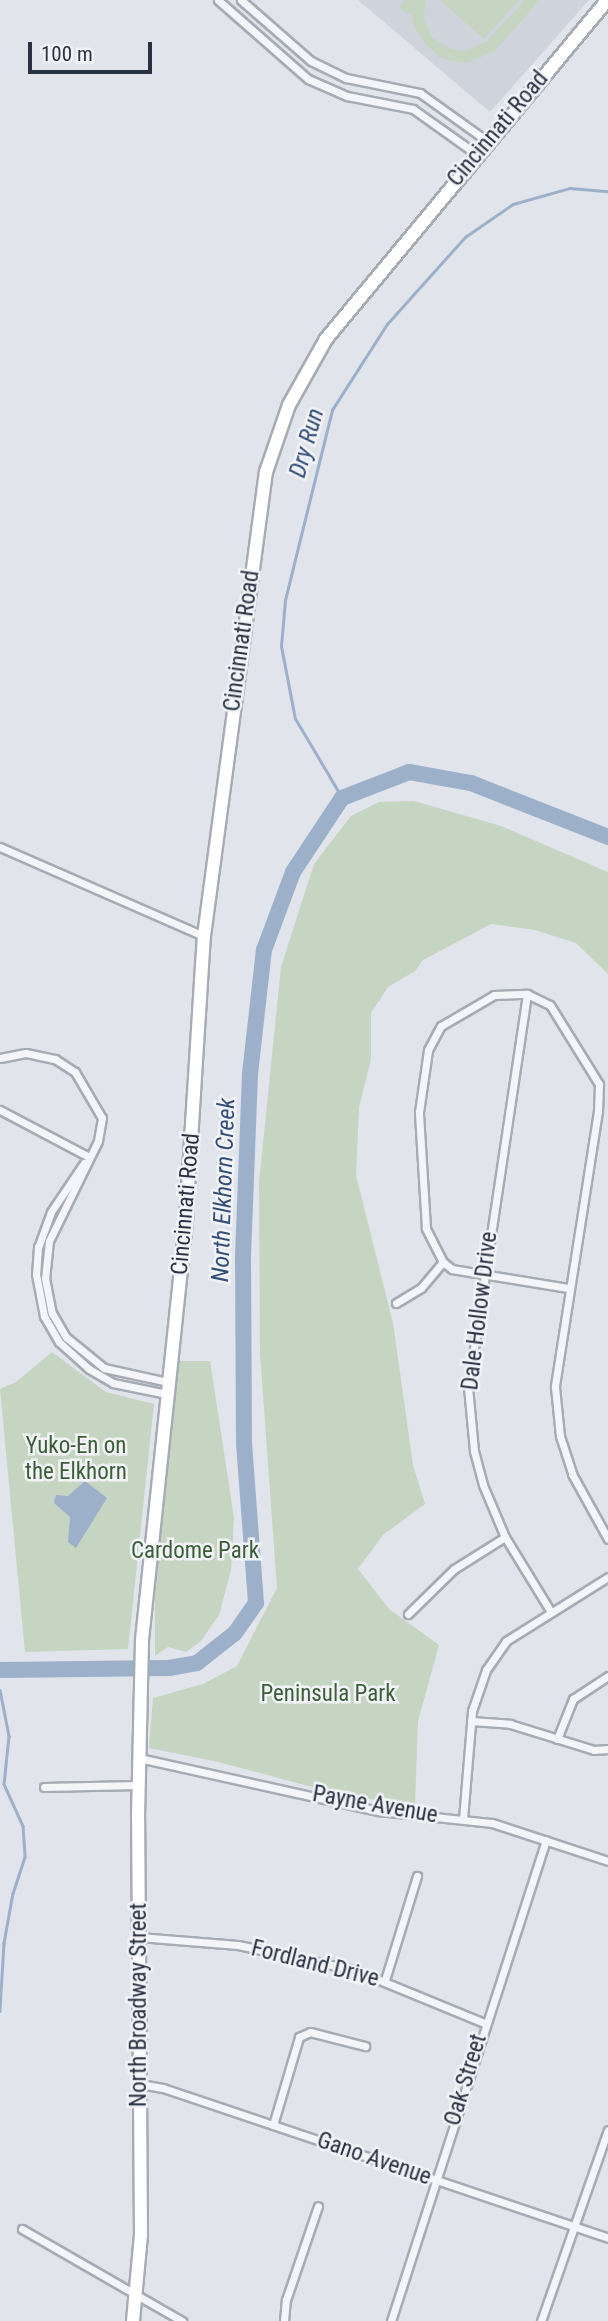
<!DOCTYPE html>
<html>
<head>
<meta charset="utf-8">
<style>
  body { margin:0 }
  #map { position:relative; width:608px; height:2321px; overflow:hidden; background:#e1e4ea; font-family:"Roboto Condensed",sans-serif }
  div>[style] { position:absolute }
  .built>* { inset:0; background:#cfd3dc }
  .green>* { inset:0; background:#c6d4c2 }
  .water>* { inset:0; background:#9cb0ca }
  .stream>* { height:2.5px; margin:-1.25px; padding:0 1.25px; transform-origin:1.25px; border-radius:1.25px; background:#9cb0ca }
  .river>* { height:16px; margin:-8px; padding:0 8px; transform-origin:8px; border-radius:8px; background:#9cb0ca }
  .roads { filter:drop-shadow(2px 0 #a6abb4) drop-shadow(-2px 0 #a6abb4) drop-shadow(0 2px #a6abb4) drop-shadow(0 -2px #a6abb4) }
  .street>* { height:7px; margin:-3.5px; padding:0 3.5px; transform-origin:3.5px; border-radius:3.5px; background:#f4f5f8 }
  .primary>* { height:12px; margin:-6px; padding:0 6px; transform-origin:6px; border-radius:6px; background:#fff }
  span { translate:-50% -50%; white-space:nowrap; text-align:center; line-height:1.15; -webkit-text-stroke:5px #f1f3f7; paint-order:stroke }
  .street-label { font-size:23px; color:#293142 }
  .park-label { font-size:23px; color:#3b5e36 }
  .water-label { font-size:24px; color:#334d77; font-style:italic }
  .scale { position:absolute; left:28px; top:42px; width:124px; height:32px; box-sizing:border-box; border:4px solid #293142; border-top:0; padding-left:9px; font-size:21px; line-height:24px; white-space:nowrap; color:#293142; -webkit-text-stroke:5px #f1f3f7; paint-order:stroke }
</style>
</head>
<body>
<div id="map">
  <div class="built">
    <i style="clip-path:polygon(358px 0,589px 0,490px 112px)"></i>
  </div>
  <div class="green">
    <i style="clip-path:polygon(405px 0,426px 0,424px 17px,432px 37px,448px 48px,464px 51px,486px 42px,525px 0,540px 0,495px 51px,467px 63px,443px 59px,427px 46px,414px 27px,411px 12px,408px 15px,399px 7px)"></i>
    <i style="clip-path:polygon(440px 0,519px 0,484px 39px)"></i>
    <i style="clip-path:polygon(414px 801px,501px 826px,608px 872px,608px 974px,576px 943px,535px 930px,491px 924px,423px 960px,415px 971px,388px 987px,371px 1013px,371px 1059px,359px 1107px,356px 1175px,393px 1323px,413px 1465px,425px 1504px,383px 1535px,358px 1569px,389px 1609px,439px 1645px,418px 1721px,415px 1804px,350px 1797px,214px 1761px,149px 1748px,153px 1698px,203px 1684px,237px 1666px,277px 1588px,260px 1353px,259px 1183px,281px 967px,314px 864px,351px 816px,379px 802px)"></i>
    <i style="clip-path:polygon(52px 1352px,106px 1392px,154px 1404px,128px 1649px,25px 1652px,0 1389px,16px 1382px)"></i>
    <i style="clip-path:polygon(175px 1361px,210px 1361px,234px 1518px,231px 1570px,219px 1615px,201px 1641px,186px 1652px,168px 1647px,155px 1656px,155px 1598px)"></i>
  </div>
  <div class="water">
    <i style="clip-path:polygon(85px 1481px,107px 1498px,76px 1548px,68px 1542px,70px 1517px,54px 1503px,56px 1495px,68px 1496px)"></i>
  </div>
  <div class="stream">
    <i style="left:342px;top:798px;width:92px;rotate:-120.7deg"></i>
    <i style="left:295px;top:719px;width:74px;rotate:-100.9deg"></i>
    <i style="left:281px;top:646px;width:46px;rotate:-85deg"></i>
    <i style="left:285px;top:600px;width:196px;rotate:-76.1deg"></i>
    <i style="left:332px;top:410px;width:102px;rotate:-57.4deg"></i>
    <i style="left:387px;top:324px;width:117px;rotate:-48.1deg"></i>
    <i style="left:465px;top:237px;width:58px;rotate:-34.5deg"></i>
    <i style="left:513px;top:204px;width:59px;rotate:-15.7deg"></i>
    <i style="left:570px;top:188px;width:38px;rotate:5deg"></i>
    <i style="left:0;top:1690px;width:47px;rotate:78.9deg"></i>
    <i style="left:9px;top:1736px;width:48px;rotate:95.9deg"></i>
    <i style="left:4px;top:1784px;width:46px;rotate:65.7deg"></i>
    <i style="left:23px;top:1826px;width:31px;rotate:86deg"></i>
    <i style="left:25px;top:1857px;width:38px;rotate:108deg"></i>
    <i style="left:13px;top:1893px;width:51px;rotate:100.2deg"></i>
    <i style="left:4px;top:1943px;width:68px;rotate:93.4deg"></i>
  </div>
  <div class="river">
    <i style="left:0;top:1670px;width:169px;rotate:-0.7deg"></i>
    <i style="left:169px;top:1668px;width:28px;rotate:-10deg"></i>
    <i style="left:197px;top:1663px;width:48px;rotate:-38.3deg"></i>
    <i style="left:235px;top:1633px;width:37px;rotate:-55deg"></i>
    <i style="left:256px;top:1603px;width:160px;rotate:-94.3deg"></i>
    <i style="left:244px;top:1443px;width:187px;rotate:-90.3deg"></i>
    <i style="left:243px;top:1256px;width:182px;rotate:-87.8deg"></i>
    <i style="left:250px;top:1074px;width:125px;rotate:-83.6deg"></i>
    <i style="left:264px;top:950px;width:83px;rotate:-69.6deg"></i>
    <i style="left:293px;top:872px;width:89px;rotate:-56.5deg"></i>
    <i style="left:342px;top:798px;width:72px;rotate:-21.2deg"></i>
    <i style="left:409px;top:772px;width:63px;rotate:10.1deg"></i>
    <i style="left:471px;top:783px;width:147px;rotate:21.5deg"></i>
  </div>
  <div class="roads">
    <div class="street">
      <i style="left:218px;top:0;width:120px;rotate:41.3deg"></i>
      <i style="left:308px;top:79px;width:43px;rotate:23.6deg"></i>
      <i style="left:347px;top:96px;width:67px;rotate:11.1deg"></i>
      <i style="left:413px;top:109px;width:77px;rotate:35.5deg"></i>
      <i style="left:241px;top:0;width:93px;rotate:41.1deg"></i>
      <i style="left:311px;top:61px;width:39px;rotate:26deg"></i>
      <i style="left:346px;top:78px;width:76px;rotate:11.5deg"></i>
      <i style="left:420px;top:93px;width:82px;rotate:35.6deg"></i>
      <i style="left:0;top:847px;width:223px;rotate:23.6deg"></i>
      <i style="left:527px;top:994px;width:397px;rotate:98.5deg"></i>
      <i style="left:468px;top:1387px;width:64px;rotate:84.6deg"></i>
      <i style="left:474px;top:1451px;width:35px;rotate:75deg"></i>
      <i style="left:483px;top:1485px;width:56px;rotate:67.1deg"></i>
      <i style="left:505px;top:1537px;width:88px;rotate:58.5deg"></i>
      <i style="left:0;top:1058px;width:26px;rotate:-11deg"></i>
      <i style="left:26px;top:1053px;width:30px;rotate:12deg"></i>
      <i style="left:55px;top:1059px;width:24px;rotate:33deg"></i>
      <i style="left:75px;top:1072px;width:53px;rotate:59.6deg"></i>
      <i style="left:102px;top:1118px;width:23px;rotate:100deg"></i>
      <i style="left:98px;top:1141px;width:111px;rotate:116.1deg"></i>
      <i style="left:49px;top:1241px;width:37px;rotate:96deg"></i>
      <i style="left:45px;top:1278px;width:36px;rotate:79deg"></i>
      <i style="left:52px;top:1313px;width:28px;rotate:60deg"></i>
      <i style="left:66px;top:1337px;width:49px;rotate:39.2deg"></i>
      <i style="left:104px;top:1368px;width:66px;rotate:12.3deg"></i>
      <i style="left:0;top:1110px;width:101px;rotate:27.8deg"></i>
      <i style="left:84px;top:1163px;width:59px;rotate:124deg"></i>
      <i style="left:51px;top:1212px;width:37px;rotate:110deg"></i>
      <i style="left:38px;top:1247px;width:27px;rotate:94deg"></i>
      <i style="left:36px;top:1274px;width:43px;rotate:79.2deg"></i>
      <i style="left:44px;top:1316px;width:30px;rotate:60deg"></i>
      <i style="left:59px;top:1342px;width:40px;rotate:42deg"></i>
      <i style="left:89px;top:1369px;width:28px;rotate:30deg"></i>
      <i style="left:113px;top:1383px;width:55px;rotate:11.5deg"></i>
      <i style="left:568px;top:1288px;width:118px;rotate:-170.7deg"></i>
      <i style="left:452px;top:1269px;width:11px;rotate:-142deg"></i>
      <i style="left:443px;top:1262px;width:38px;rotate:-117deg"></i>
      <i style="left:426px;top:1228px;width:116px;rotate:-93.5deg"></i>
      <i style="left:419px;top:1112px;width:63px;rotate:-81.7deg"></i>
      <i style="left:428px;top:1050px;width:27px;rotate:-62deg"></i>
      <i style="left:441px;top:1026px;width:61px;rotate:-30.3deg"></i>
      <i style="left:494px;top:995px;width:33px;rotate:-2deg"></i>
      <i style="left:527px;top:994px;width:25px;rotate:26deg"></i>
      <i style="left:550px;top:1005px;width:93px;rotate:58.2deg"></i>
      <i style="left:599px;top:1084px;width:27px;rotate:92deg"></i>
      <i style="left:598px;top:1111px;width:279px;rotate:98.9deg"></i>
      <i style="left:555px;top:1387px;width:49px;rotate:84.2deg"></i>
      <i style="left:560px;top:1436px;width:40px;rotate:72deg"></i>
      <i style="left:572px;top:1474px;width:74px;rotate:61deg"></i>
      <i style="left:396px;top:1303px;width:29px;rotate:-31deg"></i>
      <i style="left:421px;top:1288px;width:34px;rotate:-50deg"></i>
      <i style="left:408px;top:1614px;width:64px;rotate:-44.4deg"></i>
      <i style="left:454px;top:1569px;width:60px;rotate:-32.1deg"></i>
      <i style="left:471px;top:1721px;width:39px;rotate:4deg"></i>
      <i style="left:510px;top:1724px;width:88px;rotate:17.2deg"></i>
      <i style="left:594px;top:1750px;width:14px;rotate:-4deg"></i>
      <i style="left:557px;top:1739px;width:43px;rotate:-68.2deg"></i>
      <i style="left:573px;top:1699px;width:42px;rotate:-33.3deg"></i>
      <i style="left:139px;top:1758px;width:246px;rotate:12.5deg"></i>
      <i style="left:379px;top:1811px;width:114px;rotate:6.1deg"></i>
      <i style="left:492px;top:1823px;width:122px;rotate:18.1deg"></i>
      <i style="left:44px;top:1787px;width:94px;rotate:-1.2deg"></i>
      <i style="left:463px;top:1819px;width:108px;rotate:-85.2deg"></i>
      <i style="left:472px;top:1711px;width:43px;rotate:-71.1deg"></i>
      <i style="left:486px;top:1670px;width:35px;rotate:-55deg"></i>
      <i style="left:506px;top:1641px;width:120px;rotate:-32.1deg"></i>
      <i style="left:139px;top:1937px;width:99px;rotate:4.6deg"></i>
      <i style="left:238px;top:1945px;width:120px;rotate:12.1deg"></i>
      <i style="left:355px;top:1970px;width:139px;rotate:22.3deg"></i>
      <i style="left:385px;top:1980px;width:109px;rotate:-72.9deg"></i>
      <i style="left:140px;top:2084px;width:23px;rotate:10deg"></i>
      <i style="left:163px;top:2088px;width:470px;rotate:18.6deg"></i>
      <i style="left:273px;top:2125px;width:92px;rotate:-73.5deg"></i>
      <i style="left:299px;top:2037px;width:12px;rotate:-24deg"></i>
      <i style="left:310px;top:2032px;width:57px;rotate:14.3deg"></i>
      <i style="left:22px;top:2229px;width:185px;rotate:29.9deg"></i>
      <i style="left:284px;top:2321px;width:21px;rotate:-85deg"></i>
      <i style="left:286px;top:2300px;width:99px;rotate:-71.2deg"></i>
      <i style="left:391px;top:2321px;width:505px;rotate:-72.14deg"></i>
      <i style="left:541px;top:2321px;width:202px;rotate:-70.7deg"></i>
    </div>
    <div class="primary">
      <i style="left:133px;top:2321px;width:87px;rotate:-84.7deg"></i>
      <i style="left:141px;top:2234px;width:417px;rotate:-90.4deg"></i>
      <i style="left:138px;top:1817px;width:177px;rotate:-88.7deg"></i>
      <i style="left:142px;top:1640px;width:422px;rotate:-84deg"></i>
      <i style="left:186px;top:1220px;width:285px;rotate:-86.4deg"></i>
      <i style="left:204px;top:936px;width:468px;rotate:-82.4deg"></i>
      <i style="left:266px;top:472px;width:71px;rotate:-71.1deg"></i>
      <i style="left:289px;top:405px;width:76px;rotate:-60.7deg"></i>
      <i style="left:326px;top:339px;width:440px;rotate:-50.3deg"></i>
    </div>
  </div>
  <div class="street-label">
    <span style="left:498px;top:129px;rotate:-50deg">Cincinnati Road</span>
    <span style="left:242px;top:641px;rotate:-82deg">Cincinnati Road</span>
    <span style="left:186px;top:1204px;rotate:-85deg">Cincinnati Road</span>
    <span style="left:480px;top:1311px;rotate:-83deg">Dale Hollow Drive</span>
    <span style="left:375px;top:1805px;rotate:10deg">Payne Avenue</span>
    <span style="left:315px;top:1964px;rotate:14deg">Fordland Drive</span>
    <span style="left:139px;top:2005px;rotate:-90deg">North Broadway Street</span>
    <span style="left:466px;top:2080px;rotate:-73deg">Oak Street</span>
    <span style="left:374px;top:2159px;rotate:19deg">Gano Avenue</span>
  </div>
  <div class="park-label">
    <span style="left:76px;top:1459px">Yuko-En on<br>the Elkhorn</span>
    <span style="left:195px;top:1551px">Cardome Park</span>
    <span style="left:328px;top:1694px">Peninsula Park</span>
  </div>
  <div class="water-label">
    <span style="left:307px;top:443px;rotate:-74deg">Dry Run</span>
    <span style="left:224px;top:1190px;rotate:-88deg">North Elkhorn Creek</span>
  </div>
  <div class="scale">100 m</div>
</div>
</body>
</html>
